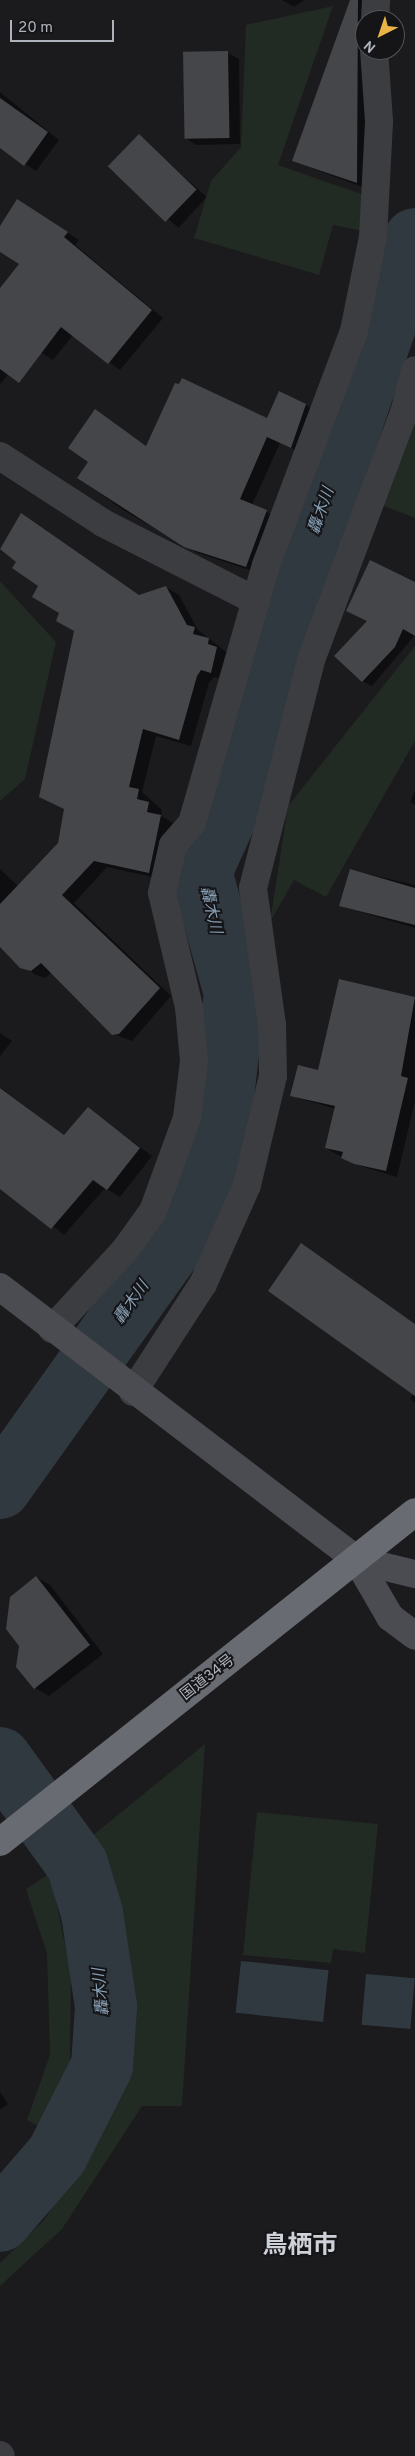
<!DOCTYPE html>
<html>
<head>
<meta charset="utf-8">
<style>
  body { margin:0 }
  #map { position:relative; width:415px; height:2456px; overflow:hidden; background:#1b1a1d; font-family:Overpass,"Noto Sans JP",sans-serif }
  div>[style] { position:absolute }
  .green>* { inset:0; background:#222a24 }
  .water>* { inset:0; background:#313940; transform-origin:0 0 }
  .shadow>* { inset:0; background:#0007; transform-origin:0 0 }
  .river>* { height:62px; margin:-31px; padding:0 31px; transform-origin:31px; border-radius:31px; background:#313940 }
  .building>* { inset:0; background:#45464a; transform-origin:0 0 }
  .street>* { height:28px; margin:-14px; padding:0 14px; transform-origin:14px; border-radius:14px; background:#3c3d41 }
  .secondary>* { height:28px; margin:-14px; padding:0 14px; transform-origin:14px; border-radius:14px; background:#4a4c51 }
  .highway>* { height:28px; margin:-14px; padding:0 14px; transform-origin:14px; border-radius:14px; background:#686b72 }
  span { translate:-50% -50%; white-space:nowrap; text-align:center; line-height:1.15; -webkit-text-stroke:4px #151518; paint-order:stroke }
  .street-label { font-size:15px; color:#aeb2bb }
  .water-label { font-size:16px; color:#879fb4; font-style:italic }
  .town-label { font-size:25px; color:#cfd1d8; font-weight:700 }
  .north { position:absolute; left:355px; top:10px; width:50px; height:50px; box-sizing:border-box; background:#151518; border:1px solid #525459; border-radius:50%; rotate:221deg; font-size:14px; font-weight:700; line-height:20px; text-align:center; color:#aeb2bb }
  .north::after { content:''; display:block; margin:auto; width:18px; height:22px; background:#e9b346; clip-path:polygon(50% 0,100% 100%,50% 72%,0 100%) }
  .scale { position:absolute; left:10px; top:20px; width:104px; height:22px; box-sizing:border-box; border:2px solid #aeb2bb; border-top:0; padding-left:6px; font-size:15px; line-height:18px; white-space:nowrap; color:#aeb2bb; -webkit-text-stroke:4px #151518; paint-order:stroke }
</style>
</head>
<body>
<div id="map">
  <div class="green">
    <i style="clip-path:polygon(333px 6px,278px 165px,364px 195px,362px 231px,333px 225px,319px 275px,194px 238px,211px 181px,241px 147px,246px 25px)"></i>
    <i style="clip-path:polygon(415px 413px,415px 518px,379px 504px)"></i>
    <i style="clip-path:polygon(0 581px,56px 642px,25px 779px,0 801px)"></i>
    <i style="clip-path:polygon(415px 646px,415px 741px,326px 897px,294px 880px,270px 922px,288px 806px)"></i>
    <i style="clip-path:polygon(205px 1744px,182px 2106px,142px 2106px,62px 2229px,0 2286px,0 2263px,44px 2220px,102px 2133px,132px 2027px,118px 1919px,92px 1836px)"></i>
    <i style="clip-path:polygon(257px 1812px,378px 1824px,365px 1953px,333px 1949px,331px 1963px,243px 1955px)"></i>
    <i style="clip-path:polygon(50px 1873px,71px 1973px,70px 2061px,42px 2128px,27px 2120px,50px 2055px,47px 1954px,26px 1889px)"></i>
  </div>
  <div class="water">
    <i style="left:241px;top:1961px;width:88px;height:52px;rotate:6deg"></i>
    <i style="left:366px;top:1974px;width:49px;height:51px;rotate:5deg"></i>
  </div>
  <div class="shadow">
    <i style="clip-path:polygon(282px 0,304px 0,294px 7px)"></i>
    <i style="clip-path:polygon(352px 0,367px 0,370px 190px,293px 161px)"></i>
    <i style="clip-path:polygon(228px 53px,239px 59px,240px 144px,196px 145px,185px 138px)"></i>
    <i style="clip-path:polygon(0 92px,59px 140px,36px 171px,0 147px)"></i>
    <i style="left:139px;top:136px;width:91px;height:42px;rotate:42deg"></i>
    <i style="clip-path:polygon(29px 208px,79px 240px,75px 245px,163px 318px,120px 370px,73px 335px,53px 360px,32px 347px,0 384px,0 288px,21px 264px,0 250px,0 228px)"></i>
    <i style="clip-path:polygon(306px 405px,318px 412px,303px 454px,280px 443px,252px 505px,279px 518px,258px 573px,198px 553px,123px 510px,79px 478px,90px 462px,95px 411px,148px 447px,267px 419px)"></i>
    <i style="clip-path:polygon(22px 515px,140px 596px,166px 587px,179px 595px,198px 630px,230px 655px,223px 679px,214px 677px,209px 683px,191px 746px,156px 736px,142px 792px,162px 810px,161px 816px,173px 823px,161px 879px,107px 867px,74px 903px,171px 996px,132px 1041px,113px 1034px,52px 972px,45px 978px,34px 974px,0 945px,0 869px,18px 886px,59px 844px,66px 809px,75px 630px,20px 559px,0 548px)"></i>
    <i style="clip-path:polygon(415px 583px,415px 635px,372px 686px,362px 681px)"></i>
    <i style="clip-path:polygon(415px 790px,415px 805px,410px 802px)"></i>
    <i style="clip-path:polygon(351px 870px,415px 885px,415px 928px,340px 906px)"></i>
    <i style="clip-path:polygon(340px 981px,415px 998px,415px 1101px,397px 1177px,354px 1164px,326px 1148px,335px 1109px,292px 1096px,319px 1071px)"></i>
    <i style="clip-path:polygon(0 1033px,12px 1041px,0 1056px)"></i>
    <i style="clip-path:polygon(0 1087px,65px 1136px,88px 1108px,152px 1156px,120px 1197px,105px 1188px,64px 1235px,0 1182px)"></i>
    <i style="clip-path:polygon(302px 1245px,415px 1324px,415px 1403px,410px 1399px,414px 1393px)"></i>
    <i style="clip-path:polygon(36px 1577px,50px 1585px,103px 1654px,49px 1696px,35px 1688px)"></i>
    <i style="clip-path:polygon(0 2092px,8px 2104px,0 2110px)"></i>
  </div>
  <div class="river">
    <i style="left:0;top:1488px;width:305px;rotate:-54.5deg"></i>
    <i style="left:177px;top:1240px;width:108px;rotate:-67.7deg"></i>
    <i style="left:218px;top:1140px;width:148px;rotate:-83.4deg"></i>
    <i style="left:235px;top:993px;width:126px;rotate:-105.7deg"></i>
    <i style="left:201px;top:872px;width:72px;rotate:-65.6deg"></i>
    <i style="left:231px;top:806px;width:223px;rotate:-73.6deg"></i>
    <i style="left:294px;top:592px;width:373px;rotate:-71.1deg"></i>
    <i style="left:0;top:1758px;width:131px;rotate:54deg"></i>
    <i style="left:77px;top:1864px;width:51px;rotate:73deg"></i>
    <i style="left:92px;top:1913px;width:95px;rotate:81.5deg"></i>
    <i style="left:106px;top:2007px;width:59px;rotate:93.9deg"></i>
    <i style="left:102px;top:2066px;width:100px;rotate:116.8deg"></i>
    <i style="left:57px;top:2155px;width:87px;rotate:130.8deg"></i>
  </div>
  <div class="building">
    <i style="clip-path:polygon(350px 0,358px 0,357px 183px,292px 161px)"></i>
    <i style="left:228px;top:51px;width:87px;height:45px;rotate:89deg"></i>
    <i style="clip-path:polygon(0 98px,48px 132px,24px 166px,0 148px)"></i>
    <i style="left:139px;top:134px;width:80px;height:45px;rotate:44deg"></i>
    <i style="clip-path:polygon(17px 199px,68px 232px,64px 237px,152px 310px,108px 364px,61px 327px,19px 383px,0 369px,0 288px,19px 264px,0 252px,0 226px)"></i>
    <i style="clip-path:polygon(182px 378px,267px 418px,279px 391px,306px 404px,291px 448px,267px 437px,240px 499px,267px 510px,246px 567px,184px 547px,77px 478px,88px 462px,68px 448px,95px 409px,146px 446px,175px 383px,179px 384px)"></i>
    <i style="clip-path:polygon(21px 513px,139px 595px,166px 586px,187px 625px,195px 627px,193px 634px,209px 638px,208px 644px,217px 647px,211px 673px,201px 670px,197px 676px,179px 740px,143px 729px,129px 787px,139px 789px,137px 799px,149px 802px,147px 812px,161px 815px,149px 873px,94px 861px,62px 895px,160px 988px,119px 1034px,112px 1035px,41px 963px,31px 971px,20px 968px,0 947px,0 904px,58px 843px,64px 809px,39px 797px,74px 631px,56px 621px,59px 613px,32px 597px,38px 586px,12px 568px,16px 562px,0 549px)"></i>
    <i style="clip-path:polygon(370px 560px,415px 582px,415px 636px,403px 629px,395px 647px,362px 682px,334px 656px,367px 621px,346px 611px)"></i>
    <i style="clip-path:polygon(350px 869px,415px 888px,415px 925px,339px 906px)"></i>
    <i style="clip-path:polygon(339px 979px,415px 997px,401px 1076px,408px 1078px,386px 1171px,354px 1164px,341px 1158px,343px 1152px,325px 1148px,335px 1106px,290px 1096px,298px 1065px,318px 1070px)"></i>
    <i style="clip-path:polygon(0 1088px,64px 1135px,88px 1107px,140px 1148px,107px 1190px,93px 1180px,51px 1229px,0 1189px)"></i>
    <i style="clip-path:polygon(301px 1243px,415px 1324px,415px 1396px,268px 1291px)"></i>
    <i style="clip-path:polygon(36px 1576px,90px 1645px,34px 1689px,16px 1667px,19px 1646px,6px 1629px,10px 1597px)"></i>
  </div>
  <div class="street">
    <i style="left:375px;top:20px;width:20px;rotate:-87deg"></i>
    <i style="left:0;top:456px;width:123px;rotate:33deg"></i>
    <i style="left:103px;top:523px;width:172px;rotate:27deg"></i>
    <i style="left:52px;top:1329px;width:108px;rotate:-47.3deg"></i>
    <i style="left:125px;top:1250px;width:48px;rotate:-54.3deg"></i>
    <i style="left:153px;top:1211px;width:99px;rotate:-69.9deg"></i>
    <i style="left:187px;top:1118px;width:57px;rotate:-83deg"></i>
    <i style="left:194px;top:1061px;width:54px;rotate:-95.3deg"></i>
    <i style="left:189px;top:1007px;width:117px;rotate:-103.3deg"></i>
    <i style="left:162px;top:893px;width:49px;rotate:-77.1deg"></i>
    <i style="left:173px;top:845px;width:29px;rotate:-49deg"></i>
    <i style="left:192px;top:823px;width:268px;rotate:-74deg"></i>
    <i style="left:266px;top:565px;width:250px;rotate:-69.4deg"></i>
    <i style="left:354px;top:331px;width:96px;rotate:-78.6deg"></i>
    <i style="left:373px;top:237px;width:116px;rotate:-87deg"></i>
    <i style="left:379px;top:121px;width:71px;rotate:-94deg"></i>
    <i style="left:133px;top:1392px;width:129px;rotate:-57.1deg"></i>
    <i style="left:203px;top:1284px;width:108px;rotate:-66deg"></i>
    <i style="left:247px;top:1185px;width:112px;rotate:-76.6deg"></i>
    <i style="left:273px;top:1076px;width:51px;rotate:-91.1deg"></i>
    <i style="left:272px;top:1025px;width:138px;rotate:-97.9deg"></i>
    <i style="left:253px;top:888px;width:235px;rotate:-75.7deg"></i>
    <i style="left:311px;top:660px;width:264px;rotate:-69.4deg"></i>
    <i style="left:404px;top:413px;width:44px;rotate:-75.7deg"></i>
    <i style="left:0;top:2455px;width:1px;rotate:45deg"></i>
  </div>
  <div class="secondary">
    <i style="left:0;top:1287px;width:449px;rotate:37.4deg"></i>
    <i style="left:357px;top:1560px;width:66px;rotate:59.9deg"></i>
    <i style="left:390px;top:1617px;width:31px;rotate:37deg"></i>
    <i style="left:357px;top:1560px;width:60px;rotate:13.6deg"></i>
  </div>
  <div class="highway">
    <i style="left:0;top:1842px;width:530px;rotate:-38.49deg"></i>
  </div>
  <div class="street-label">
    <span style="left:208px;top:1678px;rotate:-38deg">国道34号</span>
  </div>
  <div class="water-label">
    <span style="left:322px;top:511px;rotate:-71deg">轟木川</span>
    <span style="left:210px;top:910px;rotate:77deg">轟木川</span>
    <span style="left:132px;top:1303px;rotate:-55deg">轟木川</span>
    <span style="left:102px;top:1992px;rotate:-95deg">轟木川</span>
  </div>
  <div class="town-label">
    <span style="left:300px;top:2247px">鳥栖市</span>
  </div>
  <div class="north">N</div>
  <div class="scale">20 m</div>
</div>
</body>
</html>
